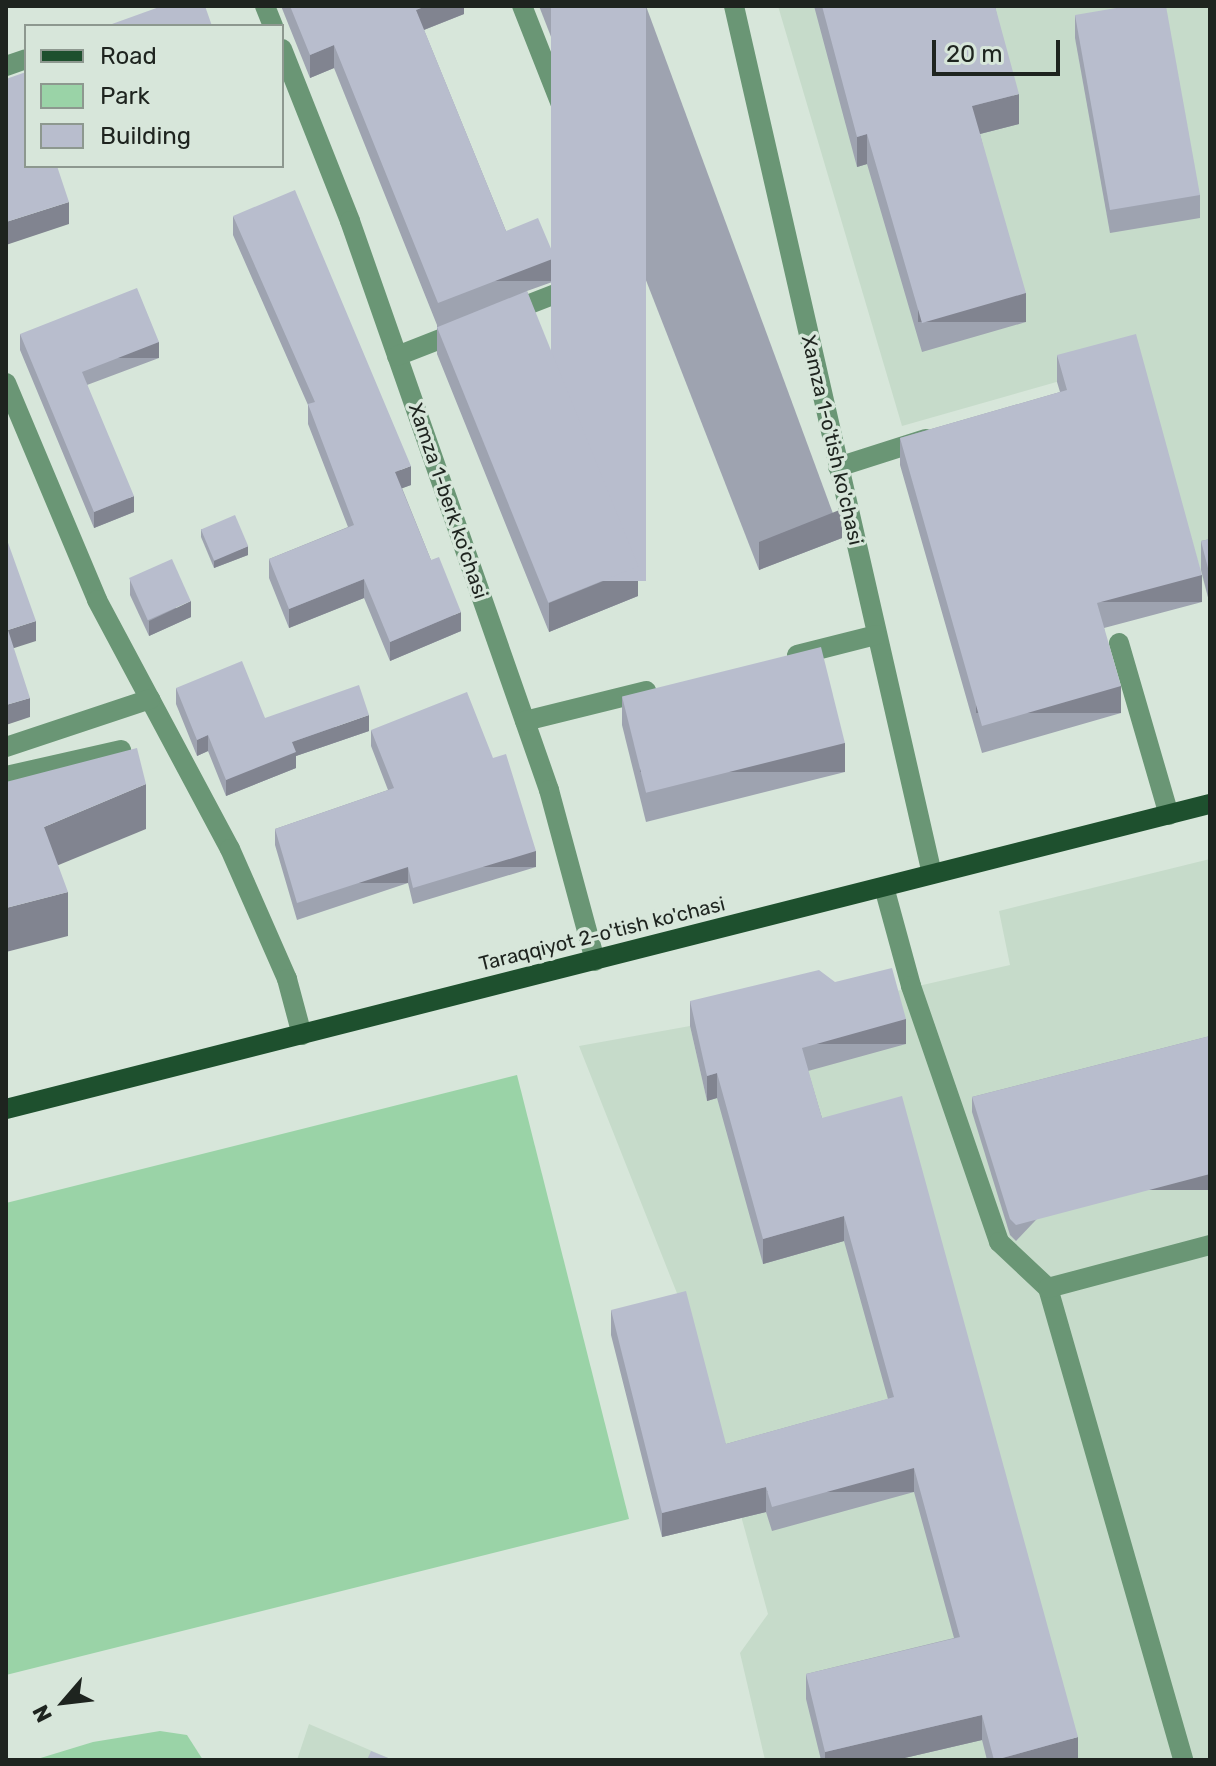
<!DOCTYPE html>
<html>
<head>
<meta charset="utf-8">
<style>
  body { margin:0 }
  #map { position:relative; width:1216px; height:1766px; overflow:hidden; background:#d7e6da; font-family:Rubik,sans-serif }
  div>[style] { position:absolute }
  .built>* { inset:0; background:#c6dbca }
  .green>* { inset:0; background:#9ad3a7 }
  .minor>* { height:20px; margin:-10px; padding:0 10px; transform-origin:10px; border-radius:10px; background:#6a9675 }
  .major>* { height:20px; margin:-10px; padding:0 10px; transform-origin:10px; border-radius:10px; background:#1e502e }
  .wall>* { inset:0; background:#9ea3b0 }
  .shaded-wall>* { inset:0; background:#818490; transform-origin:0 0 }
  .building>* { inset:0; background:#b8bdcd; transform-origin:0 0 }
  span { translate:-50% -50%; white-space:nowrap; text-align:center; line-height:1.15; -webkit-text-stroke:7px #d7e6da; paint-order:stroke }
  .street-label { font-size:20px; color:#1e241f }
  .frame { position:absolute; inset:0; border:8px solid #1e241f; pointer-events:none }
  .legend { position:absolute; left:24px; top:24px; width:260px; height:144px; box-sizing:border-box; background:#d7e6da; border:2px solid #8d988f; margin:0; padding:10px 14px; list-style:none; font-size:24px; color:#1e241f }
  .legend li { display:flex; align-items:center; gap:16px; height:40px }
  .legend b { width:40px; border:2px solid #8d988f }
  .north { position:absolute; left:24px; top:1662px; width:80px; height:80px; -webkit-text-stroke:6px #d7e6da; paint-order:stroke; rotate:242deg; font-size:22px; font-weight:700; line-height:32px; text-align:center; color:#1e241f }
  .north::after { content:''; display:block; margin:auto; width:28px; height:36px; background:#1e241f; clip-path:polygon(50% 0,100% 100%,50% 72%,0 100%) }
  .scale { position:absolute; left:932px; top:40px; width:128px; height:36px; box-sizing:border-box; border:4px solid #1e241f; border-top:0; padding-left:10px; font-size:24px; line-height:28px; white-space:nowrap; color:#1e241f; -webkit-text-stroke:6px #d7e6da; paint-order:stroke }
</style>
</head>
<body>
<div id="map">
  <div class="built">
    <i style="clip-path:polygon(778px 6px,1210px 6px,1210px 605px,1141px 358px,902px 426px)"></i>
    <i style="clip-path:polygon(1210px 859px,1210px 1760px,765px 1760px,740px 1653px,768px 1614px,686px 1316px,579px 1046px,690px 1026px,707px 1101px,849px 1058px,892px 992px,1010px 965px,999px 911px)"></i>
    <i style="clip-path:polygon(309px 1724px,393px 1760px,297px 1760px)"></i>
  </div>
  <div class="green">
    <i style="clip-path:polygon(517px 1075px,629px 1519px,6px 1675px,6px 1203px)"></i>
    <i style="clip-path:polygon(160px 1731px,187px 1735px,203px 1760px,34px 1760px,93px 1742px)"></i>
  </div>
  <div class="minor">
    <i style="left:265px;top:6px;width:22px;rotate:68deg"></i>
    <i style="left:734px;top:6px;width:890px;rotate:77.15deg"></i>
    <i style="left:282px;top:49px;width:185px;rotate:68.4deg"></i>
    <i style="left:350px;top:221px;width:603px;rotate:70.72deg"></i>
    <i style="left:549px;top:790px;width:177px;rotate:74.9deg"></i>
    <i style="left:6px;top:66px;width:21px;rotate:-19deg"></i>
    <i style="left:509px;top:312px;width:124px;rotate:-21.2deg"></i>
    <i style="left:625px;top:267px;width:281px;rotate:-111.5deg"></i>
    <i style="left:397px;top:356px;width:69px;rotate:-21.3deg"></i>
    <i style="left:6px;top:383px;width:235px;rotate:67.2deg"></i>
    <i style="left:97px;top:600px;width:282px;rotate:61.9deg"></i>
    <i style="left:230px;top:849px;width:142px;rotate:66.3deg"></i>
    <i style="left:287px;top:979px;width:58px;rotate:75deg"></i>
    <i style="left:838px;top:467px;width:92px;rotate:-17.7deg"></i>
    <i style="left:1119px;top:643px;width:179px;rotate:73.8deg"></i>
    <i style="left:797px;top:655px;width:81px;rotate:-14.2deg"></i>
    <i style="left:525px;top:721px;width:125px;rotate:-13.9deg"></i>
    <i style="left:6px;top:747px;width:152px;rotate:-18.4deg"></i>
    <i style="left:6px;top:776px;width:118px;rotate:-12.7deg"></i>
    <i style="left:884px;top:887px;width:103px;rotate:74.7deg"></i>
    <i style="left:911px;top:986px;width:271px;rotate:71deg"></i>
    <i style="left:999px;top:1242px;width:67px;rotate:43.2deg"></i>
    <i style="left:1048px;top:1288px;width:491px;rotate:74deg"></i>
    <i style="left:1048px;top:1288px;width:168px;rotate:-14.9deg"></i>
  </div>
  <div class="major">
    <i style="left:6px;top:1109px;width:1242px;rotate:-14.22deg"></i>
  </div>
  <div class="wall">
    <i style="clip-path:polygon(281px 6px,464px 6px,464px 14px,424px 30px,506px 231px,555px 281px,527px 291px,638px 596px,549px 632px,437px 354px,437px 325px,334px 68px,310px 78px)"></i>
    <i style="clip-path:polygon(539px 6px,646px 6px,842px 538px,759px 570px)"></i>
    <i style="clip-path:polygon(814px 6px,995px 6px,1019px 124px,980px 134px,1026px 322px,922px 352px,867px 164px,857px 167px)"></i>
    <i style="clip-path:polygon(1075px 15px,1200px 195px,1200px 218px,1110px 233px,1075px 38px)"></i>
    <i style="clip-path:polygon(233px 216px,411px 485px,402px 488px,431px 560px,461px 631px,390px 661px,364px 598px,289px 628px,269px 578px,269px 559px,348px 527px,308px 424px,308px 405px,233px 235px)"></i>
    <i style="clip-path:polygon(20px 334px,159px 358px,87px 385px,134px 512px,94px 528px,20px 350px)"></i>
    <i style="clip-path:polygon(1057px 355px,1202px 602px,1104px 628px,1121px 713px,982px 753px,900px 465px,900px 438px,1060px 392px,1057px 382px)"></i>
    <i style="clip-path:polygon(201px 529px,248px 555px,214px 568px,201px 537px)"></i>
    <i style="clip-path:polygon(1210px 539px,1210px 605px,1201px 570px,1201px 541px)"></i>
    <i style="clip-path:polygon(130px 579px,191px 617px,149px 636px,130px 595px)"></i>
    <i style="clip-path:polygon(176px 688px,265px 718px,369px 731px,296px 756px,296px 768px,226px 796px,208px 751px,197px 756px,176px 704px)"></i>
    <i style="clip-path:polygon(622px 697px,845px 772px,646px 822px,622px 725px)"></i>
    <i style="clip-path:polygon(371px 730px,536px 867px,413px 904px,408px 883px,297px 920px,275px 845px,275px 829px,388px 790px,371px 746px)"></i>
    <i style="clip-path:polygon(690px 1001px,906px 1044px,808px 1071px,822px 1118px,1078px 1760px,987px 1760px,982px 1740px,896px 1760px,821px 1760px,806px 1699px,806px 1674px,954px 1638px,914px 1492px,772px 1531px,766px 1512px,662px 1537px,611px 1335px,611px 1310px,726px 1444px,888px 1399px,844px 1241px,763px 1264px,717px 1098px,707px 1101px,690px 1026px)"></i>
    <i style="clip-path:polygon(1210px 1036px,1016px 1241px,1010px 1235px,972px 1112px,972px 1097px)"></i>
    <i style="clip-path:polygon(1210px 1477px,1210px 1502px,1208px 1494px,1208px 1478px)"></i>
  </div>
  <div class="shaded-wall">
    <i style="clip-path:polygon(426px 6px,464px 6px,464px 14px,416px 33px,416px 10px)"></i>
    <i style="clip-path:polygon(334px 45px,334px 68px,310px 78px,310px 55px)"></i>
    <i style="clip-path:polygon(1019px 94px,1019px 124px,972px 136px,972px 106px)"></i>
    <i style="clip-path:polygon(867px 134px,867px 164px,857px 167px,857px 137px)"></i>
    <i style="clip-path:polygon(69px 202px,69px 224px,6px 245px,6px 222px)"></i>
    <i style="left:555px;top:258px;width:23px;height:125px;rotate:90deg"></i>
    <i style="left:1026px;top:293px;width:29px;height:108px;rotate:90deg"></i>
    <i style="left:159px;top:342px;width:16px;height:83px;rotate:90deg"></i>
    <i style="clip-path:polygon(411px 466px,411px 485px,395px 491px,395px 472px)"></i>
    <i style="clip-path:polygon(134px 496px,134px 512px,94px 528px,94px 512px)"></i>
    <i style="clip-path:polygon(842px 509px,842px 538px,759px 570px,759px 542px)"></i>
    <i style="clip-path:polygon(248px 546px,248px 555px,214px 568px,214px 560px)"></i>
    <i style="clip-path:polygon(638px 567px,638px 596px,549px 632px,549px 603px)"></i>
    <i style="left:1202px;top:575px;width:27px;height:109px;rotate:90deg"></i>
    <i style="clip-path:polygon(364px 579px,364px 598px,289px 628px,289px 609px)"></i>
    <i style="clip-path:polygon(191px 601px,191px 617px,149px 636px,149px 621px)"></i>
    <i style="clip-path:polygon(461px 612px,461px 631px,390px 661px,390px 642px)"></i>
    <i style="clip-path:polygon(36px 621px,36px 641px,8px 650px,8px 630px)"></i>
    <i style="left:1121px;top:686px;width:27px;height:145px;rotate:90deg"></i>
    <i style="clip-path:polygon(30px 698px,30px 717px,6px 725px,6px 705px)"></i>
    <i style="clip-path:polygon(369px 715px,369px 731px,296px 756px,296px 768px,226px 796px,226px 780px,292px 742px)"></i>
    <i style="clip-path:polygon(208px 735px,208px 751px,197px 756px,197px 740px)"></i>
    <i style="left:845px;top:743px;width:29px;height:205px;rotate:90deg"></i>
    <i style="clip-path:polygon(146px 784px,146px 829px,44px 871px,44px 827px)"></i>
    <i style="left:536px;top:851px;width:16px;height:128px;rotate:90deg"></i>
    <i style="left:408px;top:867px;width:16px;height:117px;rotate:90deg"></i>
    <i style="clip-path:polygon(68px 892px,68px 936px,6px 952px,6px 908px)"></i>
    <i style="left:906px;top:1019px;width:25px;height:108px;rotate:90deg"></i>
    <i style="clip-path:polygon(717px 1073px,717px 1098px,707px 1101px,707px 1076px)"></i>
    <i style="left:1210px;top:1174px;width:16px;height:201px;rotate:90deg"></i>
    <i style="clip-path:polygon(844px 1216px,844px 1241px,763px 1264px,763px 1239px)"></i>
    <i style="left:914px;top:1468px;width:24px;height:147px;rotate:90deg"></i>
    <i style="clip-path:polygon(766px 1487px,766px 1512px,662px 1537px,662px 1513px)"></i>
    <i style="clip-path:polygon(982px 1715px,982px 1740px,896px 1760px,825px 1760px,825px 1752px)"></i>
    <i style="clip-path:polygon(1078px 1737px,1078px 1760px,995px 1760px)"></i>
  </div>
  <div class="building">
    <i style="clip-path:polygon(162px 6px,205px 6px,212px 26px,113px 26px,112px 24px)"></i>
    <i style="clip-path:polygon(290px 6px,426px 6px,416px 10px,506px 231px,538px 218px,555px 258px,438px 303px,334px 45px,310px 55px)"></i>
    <i style="left:551px;top:6px;width:95px;height:575px"></i>
    <i style="clip-path:polygon(822px 6px,995px 6px,1019px 94px,972px 106px,1026px 293px,922px 323px,867px 134px,857px 137px)"></i>
    <i style="clip-path:polygon(1128px 6px,1166px 6px,1200px 195px,1110px 210px,1075px 15px)"></i>
    <i style="clip-path:polygon(26px 72px,26px 166px,57px 166px,69px 202px,6px 222px,6px 79px)"></i>
    <i style="clip-path:polygon(295px 190px,411px 466px,395px 472px,431px 560px,439px 557px,461px 612px,390px 642px,364px 579px,289px 609px,269px 559px,354px 525px,308px 404px,315px 402px,233px 216px)"></i>
    <i style="clip-path:polygon(137px 288px,159px 342px,82px 372px,134px 496px,94px 512px,20px 334px)"></i>
    <i style="left:527px;top:291px;width:297px;height:97px;rotate:68deg"></i>
    <i style="clip-path:polygon(1136px 334px,1202px 575px,1097px 603px,1121px 686px,982px 726px,900px 438px,1067px 390px,1057px 355px)"></i>
    <i style="left:235px;top:515px;width:34px;height:37px;rotate:67deg"></i>
    <i style="clip-path:polygon(6px 537px,36px 621px,8px 630px,30px 698px,6px 705px)"></i>
    <i style="clip-path:polygon(1210px 539px,1210px 576px,1201px 541px)"></i>
    <i style="left:172px;top:559px;width:46px;height:47px;rotate:66deg"></i>
    <i style="left:821px;top:647px;width:99px;height:205px;rotate:76deg"></i>
    <i style="clip-path:polygon(242px 661px,265px 718px,359px 685px,369px 715px,292px 742px,296px 752px,226px 780px,208px 735px,197px 740px,176px 688px)"></i>
    <i style="clip-path:polygon(467px 692px,493px 758px,506px 754px,536px 851px,413px 888px,408px 867px,297px 903px,275px 829px,394px 788px,371px 730px)"></i>
    <i style="clip-path:polygon(137px 748px,146px 784px,44px 827px,68px 892px,6px 908px,6px 782px)"></i>
    <i style="clip-path:polygon(892px 968px,906px 1019px,802px 1048px,822px 1118px,902px 1096px,1078px 1737px,995px 1760px,994px 1760px,982px 1715px,825px 1752px,806px 1674px,960px 1637px,914px 1468px,772px 1507px,766px 1487px,662px 1513px,611px 1310px,686px 1291px,726px 1444px,894px 1397px,844px 1216px,763px 1239px,717px 1073px,707px 1076px,690px 1001px,819px 970px,835px 982px)"></i>
    <i style="clip-path:polygon(1210px 1036px,1210px 1174px,1016px 1225px,1010px 1219px,972px 1097px)"></i>
    <i style="clip-path:polygon(371px 1751px,393px 1760px,367px 1760px)"></i>
  </div>
  <div class="street-label">
    <span style="left:832px;top:440px;rotate:77deg">Xamza 1-o'tish ko'chasi</span>
    <span style="left:448px;top:501px;rotate:71deg">Xamza 1-berk ko'chasi</span>
    <span style="left:602px;top:934px;rotate:-14deg">Taraqqiyot 2-o'tish ko'chasi</span>
  </div>
  <div class="frame"></div>
  <ul class="legend">
  <li><b style="height:10px;background:#1e502e"></b>Road</li>
  <li><b style="height:22px;background:#9ad3a7"></b>Park</li>
  <li><b style="height:22px;background:#b8bdcd"></b>Building</li>
  </ul>
  <div class="north">N</div>
  <div class="scale">20 m</div>
</div>
</body>
</html>
